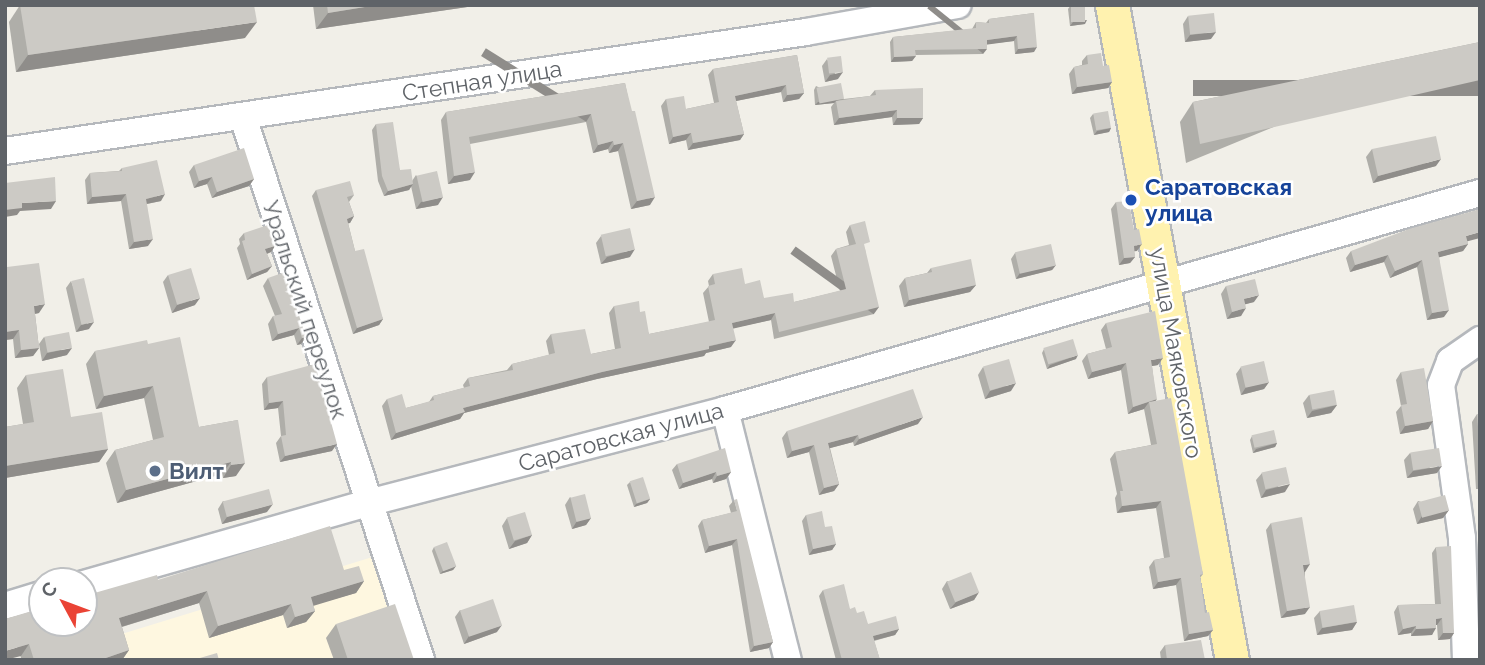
<!DOCTYPE html>
<html>
<head>
<meta charset="utf-8">
<style>
  body { margin:0 }
  #map { position:relative; width:1485px; height:665px; overflow:hidden; background:#f1efe8; font-family:Raleway,sans-serif }
  div>[style] { position:absolute }
  .commercial>* { inset:0; background:#fef7e0 }
  .roads { filter:drop-shadow(2px 0 #b5b8bc) drop-shadow(-2px 0 #b5b8bc) drop-shadow(0 2px #b5b8bc) drop-shadow(0 -2px #b5b8bc) }
  .minor>* { height:26px; margin:-13px; padding:0 13px; transform-origin:13px; border-radius:13px; background:#fff }
  .major>* { height:33px; margin:-16.5px; padding:0 16.5px; transform-origin:16.5px; border-radius:16.5px; background:#fff2af }
  .wall>* { inset:0; background:#afaea9 }
  .shaded-wall>* { inset:0; background:#8f8d8a; transform-origin:0 0 }
  .building>* { inset:0; background:#cccac5; transform-origin:0 0 }
  .dots>* { width:19px; height:19px; translate:-50% -50%; box-sizing:border-box; border:4px solid #fff; border-radius:50% }
  span { translate:-50% -50%; white-space:nowrap; text-align:center; line-height:1.15; -webkit-text-stroke:5px #fff; paint-order:stroke }
  .street-label { font-size:23px; color:#5f6368 }
  .transit-label { font-size:23px; color:#164399; font-weight:700 }
  .left { translate:0 -50%; text-align:left }
  .service-label { font-size:23px; color:#4e5e75; font-weight:700 }
  .frame { position:absolute; inset:0; border:7px solid #5f6368; pointer-events:none }
  .north { position:absolute; left:28px; top:567px; width:70px; height:70px; box-sizing:border-box; background:#fff; border:2px solid #bfc1c3; border-radius:50%; rotate:311deg; font-size:19px; font-weight:700; line-height:28px; text-align:center; color:#5f6368 }
  .north::after { content:''; display:block; margin:auto; width:24px; height:32px; background:#ea4335; clip-path:polygon(50% 0,100% 100%,50% 72%,0 100%) }
</style>
</head>
<body>
<div id="map">
  <div class="commercial">
    <i style="clip-path:polygon(379px 555px,412px 660px,37px 660px)"></i>
  </div>
  <div class="roads">
    <div class="minor">
      <i style="left:243px;top:117px;width:571px;rotate:71.85deg"></i>
      <i style="left:5px;top:151px;width:810px;rotate:-8.45deg"></i>
      <i style="left:806px;top:32px;width:154px;rotate:-10.1deg"></i>
      <i style="left:725px;top:410px;width:258px;rotate:75.9deg"></i>
      <i style="left:84px;top:584px;width:295px;rotate:-15.9deg"></i>
      <i style="left:368px;top:503px;width:369px;rotate:-14.6deg"></i>
      <i style="left:725px;top:410px;width:786px;rotate:-16.04deg"></i>
      <i style="left:5px;top:606px;width:39px;rotate:-17deg"></i>
      <i style="left:1466px;top:660px;width:122px;rotate:-91.9deg"></i>
      <i style="left:1462px;top:538px;width:154px;rotate:-97.8deg"></i>
      <i style="left:1441px;top:385px;width:26px;rotate:-69deg"></i>
      <i style="left:1450px;top:361px;width:37px;rotate:-35deg"></i>
    </div>
    <div class="major">
      <i style="left:1112px;top:5px;width:666px;rotate:79.62deg"></i>
    </div>
  </div>
  <div class="wall">
    <i style="clip-path:polygon(20px 5px,245px 38px,16px 72px,9px 22px)"></i>
    <i style="clip-path:polygon(313px 5px,481px 5px,316px 29px)"></i>
    <i style="clip-path:polygon(1071px 5px,1085px 24px,1070px 26px,1068px 9px)"></i>
    <i style="clip-path:polygon(1034px 13px,1034px 52px,1015px 54px,1014px 41px,987px 44px,983px 54px,916px 55px,912px 61px,891px 62px,890px 42px,893px 37px,972px 29px,976px 22px,986px 23px,989px 19px)"></i>
    <i style="clip-path:polygon(1188px 16px,1211px 39px,1185px 42px,1183px 24px)"></i>
    <i style="clip-path:polygon(1480px 42px,1186px 163px,1180px 122px,1193px 102px)"></i>
    <i style="clip-path:polygon(797px 55px,804px 93px,799px 99px,783px 102px,781px 92px,736px 101px,744px 134px,740px 140px,688px 150px,686px 140px,669px 144px,661px 106px,666px 99px,686px 109px,714px 103px,708px 75px,713px 69px)"></i>
    <i style="clip-path:polygon(1087px 55px,1112px 82px,1108px 88px,1072px 94px,1069px 74px,1074px 67px,1082px 65px,1082px 61px)"></i>
    <i style="clip-path:polygon(827px 59px,838px 79px,825px 82px,822px 66px)"></i>
    <i style="clip-path:polygon(625px 83px,650px 205px,631px 209px,618px 151px,609px 153px,608px 149px,593px 153px,586px 122px,470px 144px,470px 180px,448px 184px,441px 120px,446px 112px)"></i>
    <i style="clip-path:polygon(816px 86px,844px 99px,870px 96px,875px 90px,923px 118px,919px 124px,893px 125px,892px 117px,834px 125px,831px 107px,834px 103px,815px 105px,814px 90px)"></i>
    <i style="clip-path:polygon(1093px 114px,1111px 128px,1109px 132px,1094px 135px,1090px 118px)"></i>
    <i style="clip-path:polygon(376px 124px,400px 170px,412px 181px,416px 175px,438px 205px,416px 209px,411px 186px,409px 190px,384px 196px,378px 181px,372px 130px)"></i>
    <i style="clip-path:polygon(1372px 149px,1436px 166px,1373px 183px,1366px 157px)"></i>
    <i style="clip-path:polygon(194px 165px,254px 179px,249px 186px,212px 198px,207px 184px,194px 188px,189px 172px)"></i>
    <i style="clip-path:polygon(122px 168px,161px 201px,147px 204px,148px 246px,129px 249px,121px 201px,87px 204px,85px 180px,90px 173px,119px 171px)"></i>
    <i style="clip-path:polygon(316px 190px,354px 195px,349px 202px,354px 216px,350px 223px,348px 223px,355px 251px,383px 319px,379px 325px,353px 334px,312px 196px)"></i>
    <i style="clip-path:polygon(1116px 202px,1134px 230px,1137px 251px,1134px 251px,1135px 257px,1130px 263px,1119px 265px,1111px 209px)"></i>
    <i style="clip-path:polygon(850px 225px,865px 249px,874px 314px,774px 339px,771px 320px,733px 328px,731px 347px,706px 353px,704px 356px,597px 379px,464px 413px,460px 419px,391px 440px,382px 406px,387px 399px,406px 408px,429px 402px,433px 396px,464px 388px,463px 385px,468px 378px,507px 370px,512px 364px,549px 355px,546px 341px,551px 334px,591px 354px,615px 349px,609px 313px,614px 306px,640px 312px,649px 334px,709px 322px,703px 293px,709px 286px,708px 281px,713px 274px,745px 284px,764px 298px,794px 302px,840px 291px,831px 256px,836px 249px,849px 245px,846px 232px)"></i>
    <i style="clip-path:polygon(244px 233px,275px 246px,271px 252px,267px 254px,272px 266px,267px 272px,247px 280px,237px 248px,240px 244px,239px 239px)"></i>
    <i style="clip-path:polygon(601px 236px,630px 257px,601px 264px,596px 243px)"></i>
    <i style="clip-path:polygon(1467px 241px,1468px 244px,1463px 251px,1439px 257px,1444px 317px,1427px 320px,1417px 267px,1390px 278px,1384px 262px,1350px 272px,1346px 258px,1351px 251px)"></i>
    <i style="clip-path:polygon(1015px 253px,1056px 265px,1052px 270px,1016px 279px,1011px 259px)"></i>
    <i style="clip-path:polygon(7px 267px,39px 313px,35px 314px,39px 348px,33px 356px,15px 358px,13px 339px,5px 340px,5px 269px)"></i>
    <i style="clip-path:polygon(931px 268px,976px 285px,970px 292px,904px 307px,899px 286px,905px 278px,927px 273px)"></i>
    <i style="clip-path:polygon(168px 275px,195px 305px,172px 313px,163px 282px)"></i>
    <i style="clip-path:polygon(268px 278px,306px 337px,301px 344px,297px 345px,294px 335px,272px 341px,268px 324px,273px 316px,275px 316px,263px 286px)"></i>
    <i style="clip-path:polygon(71px 281px,89px 329px,76px 332px,66px 288px)"></i>
    <i style="clip-path:polygon(1226px 286px,1254px 302px,1245px 304px,1241px 316px,1227px 319px,1221px 294px)"></i>
    <i style="clip-path:polygon(1106px 323px,1158px 365px,1152px 366px,1156px 401px,1203px 574px,1200px 578px,1205px 613px,1213px 630px,1208px 636px,1184px 641px,1176px 585px,1153px 589px,1149px 567px,1154px 560px,1164px 558px,1156px 508px,1117px 513px,1115px 498px,1117px 494px,1110px 459px,1115px 452px,1151px 445px,1144px 409px,1128px 414px,1121px 370px,1088px 379px,1082px 361px,1087px 354px,1106px 349px,1101px 330px)"></i>
    <i style="clip-path:polygon(44px 337px,67px 355px,42px 361px,39px 344px)"></i>
    <i style="clip-path:polygon(148px 344px,199px 427px,238px 420px,236px 476px,223px 478px,222px 474px,117px 503px,106px 463px,115px 450px,153px 440px,144px 398px,96px 409px,86px 364px,95px 351px)"></i>
    <i style="clip-path:polygon(1044px 349px,1076px 359px,1047px 369px,1042px 353px)"></i>
    <i style="clip-path:polygon(983px 367px,1011px 391px,985px 399px,978px 375px)"></i>
    <i style="clip-path:polygon(1241px 367px,1269px 382px,1264px 389px,1241px 395px,1236px 374px)"></i>
    <i style="clip-path:polygon(1401px 372px,1433px 421px,1428px 429px,1400px 434px,1396px 412px,1401px 406px,1396px 380px)"></i>
    <i style="clip-path:polygon(26px 375px,71px 417px,108px 449px,99px 462px,5px 478px,5px 427px,23px 424px,17px 388px)"></i>
    <i style="clip-path:polygon(267px 377px,332px 451px,280px 462px,276px 443px,281px 436px,278px 408px,264px 410px,262px 384px)"></i>
    <i style="clip-path:polygon(1309px 395px,1337px 405px,1331px 413px,1307px 418px,1303px 403px)"></i>
    <i style="clip-path:polygon(1477px 414px,1480px 414px,1480px 489px,1476px 489px,1472px 422px)"></i>
    <i style="clip-path:polygon(918px 424px,854px 446px,853px 442px,830px 448px,839px 484px,834px 491px,819px 495px,809px 452px,787px 458px,782px 438px,787px 431px)"></i>
    <i style="clip-path:polygon(1252px 436px,1277px 443px,1275px 447px,1253px 453px,1250px 440px)"></i>
    <i style="clip-path:polygon(1410px 453px,1437px 473px,1407px 478px,1404px 460px)"></i>
    <i style="clip-path:polygon(677px 464px,731px 472px,726px 479px,713px 483px,712px 479px,679px 489px,672px 470px)"></i>
    <i style="clip-path:polygon(1262px 473px,1285px 492px,1261px 498px,1256px 480px)"></i>
    <i style="clip-path:polygon(630px 482px,650px 499px,647px 503px,634px 507px,627px 485px)"></i>
    <i style="clip-path:polygon(570px 497px,591px 518px,586px 525px,572px 529px,565px 505px)"></i>
    <i style="clip-path:polygon(734px 500px,773px 642px,769px 648px,750px 652px,732px 545px,705px 553px,698px 526px,702px 520px,731px 513px,729px 506px)"></i>
    <i style="clip-path:polygon(223px 501px,267px 512px,222px 524px,218px 509px)"></i>
    <i style="clip-path:polygon(1418px 501px,1449px 510px,1443px 518px,1417px 524px,1413px 509px)"></i>
    <i style="clip-path:polygon(806px 515px,825px 527px,836px 544px,832px 550px,809px 555px,802px 521px)"></i>
    <i style="clip-path:polygon(507px 518px,532px 535px,527px 543px,509px 549px,502px 526px)"></i>
    <i style="clip-path:polygon(1271px 523px,1305px 572px,1305px 614px,1281px 618px,1266px 530px)"></i>
    <i style="clip-path:polygon(434px 547px,456px 566px,453px 570px,440px 574px,432px 551px)"></i>
    <i style="clip-path:polygon(1436px 547px,1454px 633px,1450px 639px,1438px 640px,1437px 625px,1436px 625px,1432px 635px,1411px 636px,1411px 633px,1398px 635px,1394px 612px,1398px 605px,1435px 604px,1432px 553px)"></i>
    <i style="clip-path:polygon(344px 570px,364px 581px,356px 593px,313px 605px,315px 611px,306px 622px,287px 628px,283px 615px,209px 638px,199px 603px,122px 627px,129px 650px,122px 660px,22px 660px,5px 619px,158px 580px)"></i>
    <i style="clip-path:polygon(947px 581px,979px 592px,974px 600px,950px 609px,942px 589px)"></i>
    <i style="clip-path:polygon(823px 590px,850px 609px,868px 624px,899px 629px,895px 635px,874px 641px,880px 660px,836px 660px,819px 596px)"></i>
    <i style="clip-path:polygon(460px 610px,497px 632px,464px 644px,455px 617px)"></i>
    <i style="clip-path:polygon(1320px 611px,1357px 622px,1352px 630px,1317px 635px,1314px 618px)"></i>
    <i style="clip-path:polygon(336px 624px,414px 660px,334px 660px,326px 638px)"></i>
    <i style="clip-path:polygon(1165px 645px,1205px 660px,1161px 660px,1160px 652px)"></i>
  </div>
  <div class="shaded-wall">
    <i style="clip-path:polygon(377px 5px,481px 5px,316px 29px,328px 13px)"></i>
    <i style="clip-path:polygon(1087px 20px,1085px 24px,1070px 26px,1073px 22px)"></i>
    <i style="clip-path:polygon(257px 22px,245px 38px,16px 72px,28px 55px)"></i>
    <i style="clip-path:polygon(1216px 32px,1211px 39px,1185px 42px,1190px 35px)"></i>
    <i style="clip-path:polygon(1017px 36px,1014px 41px,984px 45px,987px 40px)"></i>
    <i style="clip-path:polygon(1037px 47px,1034px 52px,1015px 54px,1018px 49px)"></i>
    <i style="left:987px;top:49px;width:6px;height:72px;rotate:129deg"></i>
    <i style="clip-path:polygon(916px 56px,912px 61px,891px 62px,894px 57px)"></i>
    <i style="clip-path:polygon(843px 72px,838px 79px,825px 82px,830px 75px)"></i>
    <i style="left:1480px;top:80px;width:16px;height:287px;rotate:90deg"></i>
    <i style="clip-path:polygon(1112px 82px,1108px 88px,1072px 94px,1077px 87px)"></i>
    <i style="clip-path:polygon(786px 85px,781px 92px,731px 102px,735px 96px)"></i>
    <i style="clip-path:polygon(804px 93px,799px 99px,783px 102px,787px 95px)"></i>
    <i style="clip-path:polygon(844px 99px,836px 101px,834px 103px,815px 105px,818px 102px)"></i>
    <i style="clip-path:polygon(897px 110px,892px 117px,834px 125px,839px 118px)"></i>
    <i style="left:591px;top:114px;width:9px;height:124px;rotate:122deg"></i>
    <i style="clip-path:polygon(897px 118px,923px 118px,919px 124px,893px 125px)"></i>
    <i style="clip-path:polygon(1111px 128px,1109px 132px,1094px 135px,1097px 131px)"></i>
    <i style="clip-path:polygon(691px 133px,686px 140px,669px 144px,673px 137px)"></i>
    <i style="clip-path:polygon(744px 134px,740px 140px,688px 150px,693px 143px)"></i>
    <i style="clip-path:polygon(613px 141px,608px 149px,593px 153px,598px 145px)"></i>
    <i style="clip-path:polygon(623px 143px,618px 151px,609px 153px,614px 145px)"></i>
    <i style="clip-path:polygon(1441px 159px,1436px 166px,1373px 183px,1378px 176px)"></i>
    <i style="clip-path:polygon(475px 172px,470px 180px,448px 184px,454px 176px)"></i>
    <i style="clip-path:polygon(212px 177px,207px 184px,194px 188px,199px 181px)"></i>
    <i style="clip-path:polygon(254px 179px,249px 186px,212px 198px,217px 192px)"></i>
    <i style="clip-path:polygon(413px 184px,409px 190px,384px 196px,388px 191px)"></i>
    <i style="clip-path:polygon(126px 194px,121px 201px,87px 204px,92px 197px)"></i>
    <i style="clip-path:polygon(165px 194px,161px 201px,141px 205px,146px 199px)"></i>
    <i style="clip-path:polygon(443px 197px,438px 205px,416px 209px,421px 202px)"></i>
    <i style="clip-path:polygon(655px 197px,650px 205px,631px 209px,637px 201px)"></i>
    <i style="clip-path:polygon(56px 201px,51px 209px,20px 211px,17px 215px,5px 217px,5px 210px,22px 203px)"></i>
    <i style="clip-path:polygon(354px 216px,350px 223px,342px 225px,347px 219px)"></i>
    <i style="clip-path:polygon(1480px 232px,1480px 238px,1461px 243px,1466px 236px)"></i>
    <i style="clip-path:polygon(153px 239px,148px 246px,129px 249px,134px 242px)"></i>
    <i style="clip-path:polygon(1142px 244px,1137px 251px,1129px 252px,1134px 246px)"></i>
    <i style="clip-path:polygon(1468px 244px,1463px 251px,1433px 259px,1438px 252px)"></i>
    <i style="clip-path:polygon(275px 246px,271px 252px,261px 256px,265px 249px)"></i>
    <i style="clip-path:polygon(635px 249px,630px 257px,601px 264px,607px 257px)"></i>
    <i style="clip-path:polygon(1388px 255px,1384px 262px,1350px 272px,1355px 265px)"></i>
    <i style="clip-path:polygon(1135px 257px,1130px 263px,1119px 265px,1124px 258px)"></i>
    <i style="clip-path:polygon(1422px 260px,1417px 267px,1390px 278px,1395px 271px)"></i>
    <i style="clip-path:polygon(1056px 265px,1052px 270px,1016px 279px,1020px 273px)"></i>
    <i style="clip-path:polygon(272px 266px,267px 272px,247px 280px,252px 274px)"></i>
    <i style="clip-path:polygon(976px 285px,970px 292px,904px 307px,909px 300px)"></i>
    <i style="clip-path:polygon(1259px 295px,1254px 302px,1239px 306px,1244px 299px)"></i>
    <i style="clip-path:polygon(200px 298px,195px 305px,172px 313px,177px 305px)"></i>
    <i style="clip-path:polygon(45px 304px,39px 313px,28px 315px,34px 306px)"></i>
    <i style="left:879px;top:307px;width:9px;height:103px;rotate:126deg"></i>
    <i style="clip-path:polygon(1246px 308px,1241px 316px,1227px 319px,1232px 312px)"></i>
    <i style="clip-path:polygon(1449px 310px,1444px 317px,1427px 320px,1432px 313px)"></i>
    <i style="clip-path:polygon(775px 313px,771px 320px,727px 330px,732px 323px)"></i>
    <i style="clip-path:polygon(383px 319px,379px 325px,353px 334px,357px 328px)"></i>
    <i style="clip-path:polygon(94px 322px,89px 329px,76px 332px,81px 325px)"></i>
    <i style="clip-path:polygon(299px 328px,294px 335px,272px 341px,278px 334px)"></i>
    <i style="clip-path:polygon(19px 330px,13px 339px,5px 340px,5px 332px)"></i>
    <i style="clip-path:polygon(306px 337px,301px 344px,297px 345px,302px 338px)"></i>
    <i style="clip-path:polygon(736px 340px,731px 347px,706px 353px,704px 356px,597px 379px,464px 413px,460px 419px,391px 440px,396px 433px,463px 408px,602px 372px)"></i>
    <i style="clip-path:polygon(39px 348px,33px 356px,15px 358px,21px 350px)"></i>
    <i style="clip-path:polygon(72px 348px,67px 355px,42px 361px,47px 353px)"></i>
    <i style="clip-path:polygon(1078px 355px,1076px 359px,1047px 369px,1050px 365px)"></i>
    <i style="clip-path:polygon(1163px 358px,1158px 365px,1146px 367px,1151px 360px)"></i>
    <i style="clip-path:polygon(1126px 363px,1121px 370px,1088px 379px,1092px 372px)"></i>
    <i style="clip-path:polygon(1269px 382px,1264px 389px,1241px 395px,1246px 387px)"></i>
    <i style="clip-path:polygon(1016px 383px,1011px 391px,985px 399px,990px 391px)"></i>
    <i style="clip-path:polygon(153px 386px,144px 398px,96px 409px,104px 396px)"></i>
    <i style="clip-path:polygon(1157px 399px,1152px 406px,1149px 402px,1144px 409px,1128px 414px,1133px 407px)"></i>
    <i style="clip-path:polygon(283px 401px,278px 408px,264px 410px,269px 403px)"></i>
    <i style="clip-path:polygon(1337px 405px,1331px 413px,1307px 418px,1312px 411px)"></i>
    <i style="clip-path:polygon(923px 417px,918px 424px,854px 446px,859px 439px)"></i>
    <i style="clip-path:polygon(1433px 421px,1428px 429px,1400px 434px,1405px 426px)"></i>
    <i style="clip-path:polygon(858px 435px,853px 442px,823px 450px,828px 443px)"></i>
    <i style="clip-path:polygon(1277px 443px,1275px 447px,1253px 453px,1256px 449px)"></i>
    <i style="clip-path:polygon(337px 444px,332px 451px,280px 462px,285px 456px)"></i>
    <i style="clip-path:polygon(814px 445px,809px 452px,787px 458px,792px 451px)"></i>
    <i style="clip-path:polygon(108px 449px,99px 462px,5px 478px,5px 466px)"></i>
    <i style="clip-path:polygon(231px 462px,222px 474px,117px 503px,126px 490px)"></i>
    <i style="clip-path:polygon(245px 463px,236px 476px,223px 478px,231px 465px)"></i>
    <i style="clip-path:polygon(1442px 466px,1437px 473px,1407px 478px,1413px 471px)"></i>
    <i style="clip-path:polygon(716px 472px,712px 479px,679px 489px,683px 483px)"></i>
    <i style="clip-path:polygon(731px 472px,726px 479px,713px 483px,717px 476px)"></i>
    <i style="clip-path:polygon(839px 484px,834px 491px,819px 495px,824px 488px)"></i>
    <i style="clip-path:polygon(1290px 484px,1285px 492px,1261px 498px,1266px 490px)"></i>
    <i style="clip-path:polygon(650px 499px,647px 503px,634px 507px,636px 504px)"></i>
    <i style="clip-path:polygon(1161px 501px,1156px 508px,1117px 513px,1122px 506px)"></i>
    <i style="clip-path:polygon(273px 504px,267px 512px,222px 524px,227px 517px)"></i>
    <i style="clip-path:polygon(1449px 510px,1443px 518px,1417px 524px,1422px 516px)"></i>
    <i style="clip-path:polygon(591px 518px,586px 525px,572px 529px,577px 521px)"></i>
    <i style="clip-path:polygon(532px 535px,527px 543px,509px 549px,515px 541px)"></i>
    <i style="clip-path:polygon(737px 539px,732px 545px,705px 553px,709px 546px)"></i>
    <i style="clip-path:polygon(836px 544px,832px 550px,809px 555px,813px 549px)"></i>
    <i style="clip-path:polygon(1310px 564px,1305px 572px,1298px 573px,1303px 565px)"></i>
    <i style="clip-path:polygon(456px 566px,453px 570px,440px 574px,443px 571px)"></i>
    <i style="clip-path:polygon(1181px 578px,1176px 585px,1153px 589px,1158px 582px)"></i>
    <i style="clip-path:polygon(364px 581px,356px 593px,303px 609px,311px 597px)"></i>
    <i style="clip-path:polygon(207px 591px,199px 603px,111px 630px,119px 618px)"></i>
    <i style="clip-path:polygon(979px 592px,974px 600px,950px 609px,956px 602px)"></i>
    <i style="clip-path:polygon(291px 604px,283px 615px,209px 638px,218px 626px)"></i>
    <i style="clip-path:polygon(1310px 607px,1305px 614px,1281px 618px,1287px 611px)"></i>
    <i style="clip-path:polygon(315px 611px,306px 622px,287px 628px,295px 617px)"></i>
    <i style="clip-path:polygon(1442px 618px,1437px 625px,1432px 625px,1436px 619px)"></i>
    <i style="clip-path:polygon(1357px 622px,1352px 630px,1317px 635px,1322px 628px)"></i>
    <i style="clip-path:polygon(502px 625px,497px 632px,464px 644px,469px 636px)"></i>
    <i style="clip-path:polygon(1416px 626px,1411px 633px,1398px 635px,1403px 629px)"></i>
    <i style="clip-path:polygon(1436px 628px,1432px 635px,1411px 636px,1416px 629px)"></i>
    <i style="clip-path:polygon(899px 629px,895px 635px,868px 642px,873px 636px)"></i>
    <i style="clip-path:polygon(1213px 630px,1208px 636px,1184px 641px,1189px 634px)"></i>
    <i style="clip-path:polygon(1443px 633px,1454px 633px,1450px 639px,1438px 640px)"></i>
    <i style="clip-path:polygon(773px 642px,769px 648px,750px 652px,754px 646px)"></i>
    <i style="clip-path:polygon(29px 644px,21px 656px,5px 660px,5px 651px)"></i>
    <i style="clip-path:polygon(129px 650px,122px 660px,100px 660px)"></i>
  </div>
  <div class="building">
    <i style="clip-path:polygon(20px 5px,254px 5px,257px 22px,28px 55px)"></i>
    <i style="clip-path:polygon(327px 5px,377px 5px,328px 13px)"></i>
    <i style="left:1071px;top:5px;width:14px;height:17px"></i>
    <i style="clip-path:polygon(1034px 13px,1037px 47px,1018px 49px,1017px 36px,987px 40px,987px 49px,915px 50px,916px 56px,894px 57px,893px 37px,976px 28px,976px 22px,989px 23px,989px 19px)"></i>
    <i style="left:1214px;top:13px;width:19px;height:26px;rotate:84deg"></i>
    <i style="clip-path:polygon(1480px 42px,1480px 80px,1200px 144px,1193px 102px)"></i>
    <i style="clip-path:polygon(1101px 53px,1103px 66px,1109px 65px,1112px 82px,1077px 87px,1074px 67px,1088px 64px,1087px 55px)"></i>
    <i style="clip-path:polygon(797px 55px,804px 93px,787px 95px,786px 85px,735px 96px,744px 134px,693px 143px,691px 133px,673px 137px,666px 99px,684px 96px,686px 109px,719px 102px,713px 69px)"></i>
    <i style="left:841px;top:56px;width:16px;height:14px;rotate:83deg"></i>
    <i style="clip-path:polygon(625px 83px,632px 111px,635px 111px,655px 197px,637px 201px,623px 143px,614px 145px,613px 141px,598px 145px,591px 114px,469px 137px,475px 172px,454px 176px,446px 112px)"></i>
    <i style="left:841px;top:83px;width:16px;height:25px;rotate:79deg"></i>
    <i style="clip-path:polygon(923px 88px,923px 118px,897px 118px,897px 110px,839px 118px,836px 101px,876px 95px,875px 90px)"></i>
    <i style="left:1108px;top:111px;width:17px;height:15px;rotate:80deg"></i>
    <i style="clip-path:polygon(393px 122px,400px 170px,411px 169px,413px 184px,388px 191px,382px 176px,376px 124px)"></i>
    <i style="clip-path:polygon(1436px 136px,1441px 159px,1378px 176px,1372px 149px)"></i>
    <i style="clip-path:polygon(244px 148px,254px 179px,217px 192px,212px 177px,199px 181px,194px 165px)"></i>
    <i style="clip-path:polygon(157px 160px,165px 194px,146px 199px,153px 239px,134px 242px,126px 194px,92px 197px,90px 173px,122px 171px,122px 168px)"></i>
    <i style="left:437px;top:171px;width:27px;height:21px;rotate:77deg"></i>
    <i style="clip-path:polygon(55px 177px,56px 201px,22px 203px,22px 208px,5px 210px,5px 183px)"></i>
    <i style="clip-path:polygon(350px 181px,354px 195px,347px 197px,354px 216px,347px 219px,355px 251px,364px 249px,383px 319px,357px 328px,316px 190px)"></i>
    <i style="clip-path:polygon(1129px 201px,1134px 230px,1139px 229px,1142px 244px,1134px 246px,1135px 257px,1124px 258px,1116px 202px)"></i>
    <i style="clip-path:polygon(1480px 209px,1480px 232px,1466px 236px,1468px 244px,1438px 252px,1449px 310px,1432px 313px,1422px 260px,1395px 271px,1388px 255px,1355px 265px,1351px 251px,1409px 229px)"></i>
    <i style="clip-path:polygon(865px 221px,870px 242px,864px 244px,879px 307px,779px 332px,775px 313px,732px 323px,736px 340px,709px 346px,709px 349px,602px 372px,463px 408px,465px 412px,396px 433px,387px 399px,402px 394px,406px 408px,434px 400px,433px 396px,470px 386px,468px 378px,513px 370px,512px 364px,555px 353px,551px 334px,585px 329px,591px 354px,621px 348px,614px 306px,639px 301px,640px 312px,645px 311px,649px 334px,715px 320px,708px 286px,715px 284px,713px 274px,742px 268px,745px 284px,760px 280px,764px 298px,793px 293px,794px 302px,846px 289px,836px 249px,856px 244px,850px 225px)"></i>
    <i style="clip-path:polygon(268px 225px,275px 246px,265px 249px,272px 266px,252px 274px,242px 241px,245px 240px,244px 233px)"></i>
    <i style="left:630px;top:228px;width:22px;height:30px;rotate:77deg"></i>
    <i style="left:1051px;top:244px;width:22px;height:37px;rotate:77deg"></i>
    <i style="clip-path:polygon(971px 259px,976px 285px,909px 300px,905px 278px,932px 272px,931px 268px)"></i>
    <i style="clip-path:polygon(39px 263px,45px 304px,34px 306px,39px 348px,21px 350px,19px 330px,5px 332px,5px 273px,7px 272px,7px 267px)"></i>
    <i style="left:191px;top:268px;width:31px;height:24px;rotate:73deg"></i>
    <i style="clip-path:polygon(285px 272px,306px 337px,302px 338px,299px 328px,278px 334px,273px 316px,282px 314px,268px 278px)"></i>
    <i style="left:84px;top:278px;width:45px;height:13px;rotate:77deg"></i>
    <i style="clip-path:polygon(1255px 279px,1259px 295px,1244px 299px,1246px 308px,1232px 312px,1226px 286px)"></i>
    <i style="clip-path:polygon(1155px 311px,1163px 358px,1151px 360px,1157px 399px,1133px 407px,1126px 363px,1092px 372px,1087px 354px,1112px 347px,1106px 323px)"></i>
    <i style="left:69px;top:332px;width:16px;height:25px;rotate:79deg"></i>
    <i style="clip-path:polygon(180px 337px,199px 427px,238px 420px,245px 463px,231px 465px,231px 462px,126px 490px,115px 450px,164px 437px,153px 386px,104px 396px,95px 351px,147px 340px,148px 344px)"></i>
    <i style="left:1073px;top:339px;width:17px;height:31px;rotate:73deg"></i>
    <i style="left:1009px;top:359px;width:25px;height:27px;rotate:74deg"></i>
    <i style="left:1264px;top:361px;width:22px;height:24px;rotate:77deg"></i>
    <i style="clip-path:polygon(315px 364px,337px 444px,285px 456px,281px 436px,286px 435px,283px 401px,269px 403px,267px 377px)"></i>
    <i style="clip-path:polygon(1424px 368px,1433px 421px,1405px 426px,1401px 405px,1407px 404px,1401px 372px)"></i>
    <i style="clip-path:polygon(63px 369px,71px 417px,102px 412px,108px 449px,5px 466px,5px 427px,34px 422px,26px 375px)"></i>
    <i style="clip-path:polygon(913px 389px,923px 417px,859px 439px,858px 435px,828px 443px,839px 484px,824px 488px,814px 445px,792px 451px,787px 431px)"></i>
    <i style="left:1334px;top:390px;width:15px;height:25px;rotate:79deg"></i>
    <i style="clip-path:polygon(1171px 398px,1203px 574px,1200px 575px,1205px 613px,1209px 612px,1213px 630px,1189px 634px,1181px 578px,1158px 582px,1154px 560px,1170px 557px,1161px 501px,1122px 506px,1120px 491px,1123px 491px,1115px 452px,1157px 444px,1149px 402px)"></i>
    <i style="clip-path:polygon(1477px 414px,1480px 414px,1480px 451px)"></i>
    <i style="left:1274px;top:430px;width:13px;height:23px;rotate:77deg"></i>
    <i style="clip-path:polygon(725px 448px,731px 472px,717px 476px,716px 472px,683px 483px,677px 464px)"></i>
    <i style="left:1439px;top:448px;width:18px;height:29px;rotate:81deg"></i>
    <i style="left:1286px;top:467px;width:17px;height:25px;rotate:77deg"></i>
    <i style="left:643px;top:477px;width:23px;height:14px;rotate:72deg"></i>
    <i style="left:269px;top:489px;width:16px;height:48px;rotate:75deg"></i>
    <i style="left:585px;top:494px;width:25px;height:15px;rotate:76deg"></i>
    <i style="left:1445px;top:495px;width:16px;height:28px;rotate:75deg"></i>
    <i style="clip-path:polygon(737px 499px,773px 642px,754px 646px,737px 539px,709px 546px,702px 520px,737px 511px,734px 500px)"></i>
    <i style="clip-path:polygon(822px 511px,825px 527px,832px 526px,836px 544px,813px 549px,806px 515px)"></i>
    <i style="left:525px;top:512px;width:24px;height:19px;rotate:73deg"></i>
    <i style="clip-path:polygon(1302px 517px,1310px 564px,1303px 565px,1310px 607px,1287px 611px,1271px 523px)"></i>
    <i style="clip-path:polygon(330px 526px,344px 570px,359px 566px,364px 581px,311px 597px,315px 611px,295px 617px,291px 604px,218px 626px,207px 591px,119px 618px,129px 650px,100px 660px,34px 660px,29px 644px,5px 651px,5px 619px,42px 608px,42px 623px,84px 623px,84px 596px,157px 575px,158px 580px)"></i>
    <i style="left:447px;top:542px;width:26px;height:14px;rotate:69deg"></i>
    <i style="clip-path:polygon(1451px 546px,1454px 633px,1443px 633px,1442px 618px,1436px 619px,1436px 628px,1416px 629px,1416px 626px,1403px 629px,1398px 605px,1441px 604px,1436px 547px)"></i>
    <i style="left:971px;top:572px;width:22px;height:26px;rotate:68deg"></i>
    <i style="clip-path:polygon(844px 584px,850px 609px,855px 607px,857px 613px,864px 611px,868px 624px,896px 616px,899px 629px,873px 636px,880px 660px,842px 660px,823px 590px)"></i>
    <i style="left:493px;top:599px;width:28px;height:35px;rotate:71deg"></i>
    <i style="clip-path:polygon(395px 604px,414px 660px,348px 660px,336px 624px)"></i>
    <i style="left:1354px;top:605px;width:17px;height:35px;rotate:80deg"></i>
    <i style="clip-path:polygon(1201px 640px,1205px 660px,1167px 660px,1165px 645px)"></i>
    <i style="clip-path:polygon(217px 653px,219px 660px,193px 660px)"></i>
  </div>
  <div class="dots">
    <i style="left:1131px;top:200px;background:#1a4fb4"></i>
    <i style="left:155px;top:471px;background:#5c6f8a"></i>
  </div>
  <div class="street-label">
    <span style="left:482px;top:81px;rotate:-9deg">Степная улица</span>
    <span style="left:305px;top:310px;rotate:72deg">Уральский переулок</span>
    <span style="left:1176px;top:353px;rotate:80deg">улица Маяковского</span>
    <span style="left:621px;top:437px;rotate:-15deg">Саратовская улица</span>
  </div>
  <div class="transit-label">
    <span class="left" style="left:1145px;top:200px">Саратовская<br>улица</span>
  </div>
  <div class="service-label">
    <span class="left" style="left:169px;top:471px">Вилт</span>
  </div>
  <div class="frame"></div>
  <div class="north">С</div>
</div>
</body>
</html>
